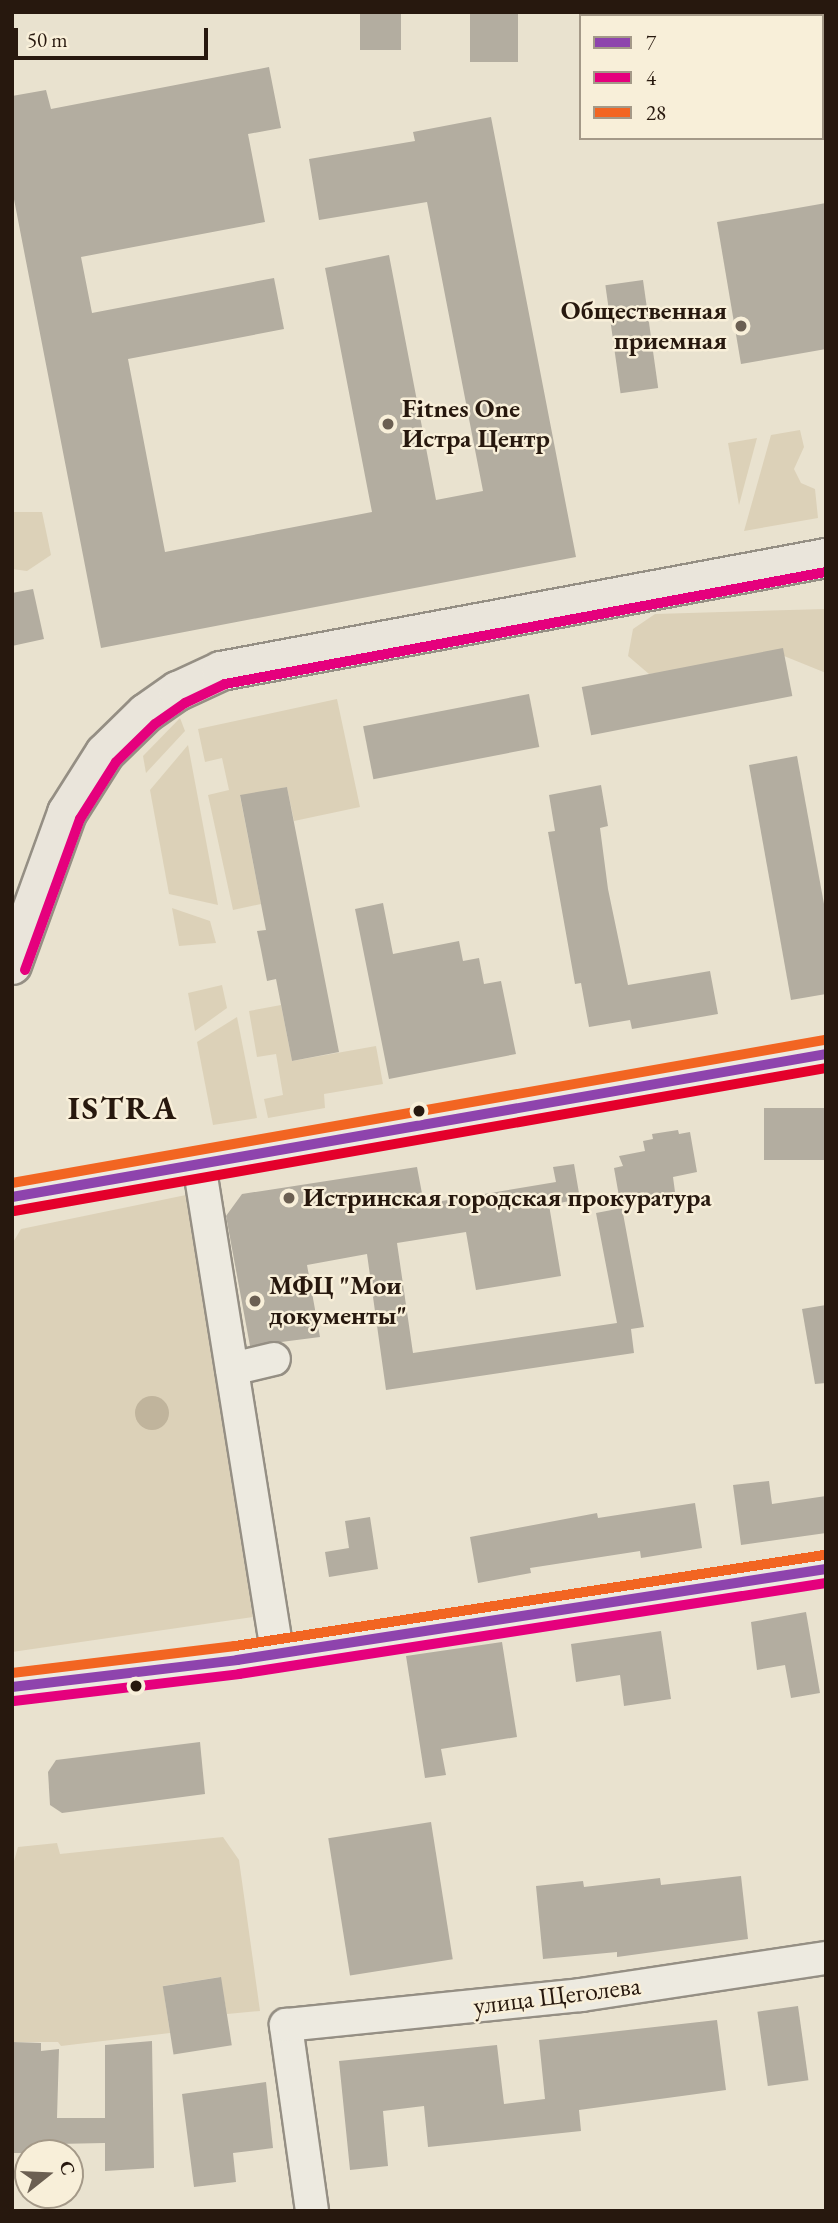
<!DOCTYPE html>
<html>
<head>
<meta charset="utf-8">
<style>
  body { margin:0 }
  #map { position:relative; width:838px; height:2223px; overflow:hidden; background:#e9e2cf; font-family:"EB Garamond",serif }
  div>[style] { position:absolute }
  .green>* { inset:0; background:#dcd1b8 }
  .water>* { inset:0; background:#c0b49c }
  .round { border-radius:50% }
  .building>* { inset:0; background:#b3ada0; transform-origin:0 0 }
  .roads { filter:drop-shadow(2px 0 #958f84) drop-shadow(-2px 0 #958f84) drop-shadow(0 2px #958f84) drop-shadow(0 -2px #958f84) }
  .minor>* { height:32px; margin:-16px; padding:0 16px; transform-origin:16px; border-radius:16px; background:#edeae0 }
  .major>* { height:38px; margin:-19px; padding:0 19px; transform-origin:19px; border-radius:19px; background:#eae5db }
  .bus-1>* { height:10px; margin:-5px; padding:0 5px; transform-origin:5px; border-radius:5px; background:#8e44ad }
  .bus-2>* { height:10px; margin:-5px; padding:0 5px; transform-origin:5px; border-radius:5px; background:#e5007d }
  .bus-3>* { height:10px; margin:-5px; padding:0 5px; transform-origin:5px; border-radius:5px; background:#f26522 }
  .bus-4>* { height:10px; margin:-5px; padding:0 5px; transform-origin:5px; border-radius:5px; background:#e4002b }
  .dots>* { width:19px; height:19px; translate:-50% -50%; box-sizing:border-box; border:4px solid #f8efd9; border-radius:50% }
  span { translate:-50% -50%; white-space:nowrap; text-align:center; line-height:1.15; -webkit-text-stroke:5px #f8efd9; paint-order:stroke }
  .poi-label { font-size:26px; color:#27180e; font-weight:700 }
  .right { translate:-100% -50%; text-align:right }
  .left { translate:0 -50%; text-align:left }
  .street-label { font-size:26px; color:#27180e }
  .district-label { font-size:33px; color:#27180e; font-weight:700; letter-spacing:2px }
  .frame { position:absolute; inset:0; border:14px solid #27180e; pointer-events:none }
  .legend { position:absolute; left:579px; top:14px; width:245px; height:126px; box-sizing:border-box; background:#f8efd9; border:2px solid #a49988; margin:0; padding:9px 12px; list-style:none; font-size:21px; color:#27180e }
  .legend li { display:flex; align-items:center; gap:14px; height:35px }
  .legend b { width:35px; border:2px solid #a49988 }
  .north { position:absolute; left:14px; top:2139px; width:70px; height:70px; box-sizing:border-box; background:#f8efd9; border:2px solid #a49988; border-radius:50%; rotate:72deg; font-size:19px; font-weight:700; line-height:28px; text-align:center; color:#27180e }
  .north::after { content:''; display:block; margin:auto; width:24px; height:32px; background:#6b5f52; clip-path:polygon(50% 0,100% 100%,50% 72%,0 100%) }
  .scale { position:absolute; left:14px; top:28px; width:194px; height:32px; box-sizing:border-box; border:4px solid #27180e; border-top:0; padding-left:9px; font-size:21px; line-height:24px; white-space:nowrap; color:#27180e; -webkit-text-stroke:5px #f8efd9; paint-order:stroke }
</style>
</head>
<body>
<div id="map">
  <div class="green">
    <i style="clip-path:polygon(667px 12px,826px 12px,826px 81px,822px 82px,822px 16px,667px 16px)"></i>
    <i style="clip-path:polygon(800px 430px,804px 447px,794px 469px,801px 483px,815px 489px,818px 518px,744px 531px,771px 435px)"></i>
    <i style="clip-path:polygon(757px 438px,739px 505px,728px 443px)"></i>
    <i style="clip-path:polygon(12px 512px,42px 512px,51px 555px,27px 571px,12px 569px)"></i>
    <i style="clip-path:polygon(826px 609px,826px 673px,784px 656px,649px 674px,628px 656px,633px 629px,655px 614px)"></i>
    <i style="clip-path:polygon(337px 699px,360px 807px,294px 821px,287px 787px,240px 796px,261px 904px,233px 910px,208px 795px,229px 790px,222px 758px,205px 762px,198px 729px)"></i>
    <i style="clip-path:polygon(180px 718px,185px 731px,146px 773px,143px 756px)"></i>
    <i style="clip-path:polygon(188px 745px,218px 905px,169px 894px,150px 790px)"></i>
    <i style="clip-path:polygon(172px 908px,210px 921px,216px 943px,179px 946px)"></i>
    <i style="clip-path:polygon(222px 985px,227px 1008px,195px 1031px,188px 993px)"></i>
    <i style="clip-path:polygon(281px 1005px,292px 1061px,376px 1046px,383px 1084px,324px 1094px,325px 1108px,268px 1118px,264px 1099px,283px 1095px,276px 1054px,257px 1057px,249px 1011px)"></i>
    <i style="clip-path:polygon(237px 1017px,257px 1118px,213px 1125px,197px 1042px)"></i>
    <i style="clip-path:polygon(186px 1195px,253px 1617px,12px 1652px,12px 1244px,21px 1229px)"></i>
    <i style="clip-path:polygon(223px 1837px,239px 1860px,260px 2011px,227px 2014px,220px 1977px,163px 1986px,170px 2033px,61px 2046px,58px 2042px,12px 2042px,12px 1868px,18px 1847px,57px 1843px,60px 1854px)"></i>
  </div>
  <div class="water">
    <i class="round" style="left:135px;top:1396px;width:34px;height:34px"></i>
  </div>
  <div class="building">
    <i style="left:360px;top:12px;width:41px;height:38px"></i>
    <i style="left:470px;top:12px;width:48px;height:50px"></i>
    <i style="clip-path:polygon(269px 67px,281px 128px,248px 134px,265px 222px,81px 257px,92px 313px,274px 278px,284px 329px,128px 359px,165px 552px,372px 512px,325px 268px,389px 255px,436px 500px,483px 491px,427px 202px,319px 220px,309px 159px,415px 141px,413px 132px,491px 117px,576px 557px,101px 648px,12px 189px,12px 96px,46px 90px,51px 109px)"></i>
    <i style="clip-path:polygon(826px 203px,826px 349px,741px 364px,717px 222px)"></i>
    <i style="left:643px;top:280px;width:109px;height:38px;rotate:82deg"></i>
    <i style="clip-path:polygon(33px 589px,44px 639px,12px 646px,12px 593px)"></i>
    <i style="left:783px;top:648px;width:49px;height:205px;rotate:79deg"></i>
    <i style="left:529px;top:694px;width:54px;height:169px;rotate:79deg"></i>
    <i style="clip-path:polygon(797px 756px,826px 915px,826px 994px,791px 1000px,749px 765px)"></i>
    <i style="clip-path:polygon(601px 785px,608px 826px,600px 828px,608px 889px,628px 985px,710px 971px,718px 1014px,632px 1029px,630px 1020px,589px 1027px,581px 983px,575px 984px,548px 832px,555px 831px,549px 795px)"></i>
    <i style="clip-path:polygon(287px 787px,339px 1052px,292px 1061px,276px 979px,267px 981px,261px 950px,257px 931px,266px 930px,240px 795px)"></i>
    <i style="clip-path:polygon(383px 903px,393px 954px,459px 941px,463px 961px,479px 958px,484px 984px,501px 981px,516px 1054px,389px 1079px,355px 909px)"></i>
    <i style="left:826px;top:1108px;width:52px;height:62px;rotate:90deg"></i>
    <i style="clip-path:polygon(678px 1130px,679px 1134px,690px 1132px,697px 1172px,673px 1177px,675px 1192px,620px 1202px,614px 1168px,623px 1166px,619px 1156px,645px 1151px,643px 1141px,653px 1139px,652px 1134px)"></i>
    <i style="clip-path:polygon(574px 1164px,580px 1199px,549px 1205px,561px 1276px,476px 1290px,466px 1232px,397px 1243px,413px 1353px,617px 1323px,596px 1213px,622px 1208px,644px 1327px,631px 1329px,634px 1353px,386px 1390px,367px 1254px,307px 1265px,320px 1337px,250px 1346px,226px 1216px,242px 1194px,417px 1167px,424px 1204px,556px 1182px,553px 1167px)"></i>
    <i style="clip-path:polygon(826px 1305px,826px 1383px,815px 1384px,802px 1309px)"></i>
    <i style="clip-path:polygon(769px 1481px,772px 1504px,826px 1496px,826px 1533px,741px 1545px,733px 1485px)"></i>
    <i style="clip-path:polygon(695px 1503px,702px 1548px,641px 1558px,640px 1551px,530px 1568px,531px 1573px,478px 1583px,470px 1537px,597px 1513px,598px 1518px)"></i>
    <i style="clip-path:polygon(370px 1517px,378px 1569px,329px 1577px,325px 1552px,349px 1548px,345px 1521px)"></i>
    <i style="clip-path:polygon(806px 1612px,820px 1693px,791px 1698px,785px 1665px,757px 1670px,751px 1622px)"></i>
    <i style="clip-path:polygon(661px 1631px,671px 1699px,624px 1706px,620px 1675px,576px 1682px,571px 1644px)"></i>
    <i style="clip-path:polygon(502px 1642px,517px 1737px,441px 1749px,446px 1775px,425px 1778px,406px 1656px)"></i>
    <i style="clip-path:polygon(200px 1742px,205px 1794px,62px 1813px,50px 1805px,48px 1772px,56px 1760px)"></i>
    <i style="left:431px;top:1822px;width:139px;height:104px;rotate:81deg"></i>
    <i style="clip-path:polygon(741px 1876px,748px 1939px,617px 1957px,617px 1952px,543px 1959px,536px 1886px,583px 1881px,584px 1887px,660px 1878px,661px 1885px)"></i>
    <i style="left:221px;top:1977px;width:69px;height:59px;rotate:81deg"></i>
    <i style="left:798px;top:2006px;width:75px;height:41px;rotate:82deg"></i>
    <i style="clip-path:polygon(717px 2020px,726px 2090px,579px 2110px,581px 2131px,428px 2147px,424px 2106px,383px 2111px,388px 2166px,350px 2170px,339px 2061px,497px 2045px,504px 2104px,545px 2099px,539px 2040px)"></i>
    <i style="clip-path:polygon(152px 2041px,154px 2168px,105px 2171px,105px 2143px,56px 2144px,56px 2153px,12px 2153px,12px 2042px,41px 2043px,41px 2051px,59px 2049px,57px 2118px,105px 2118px,105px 2045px)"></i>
    <i style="clip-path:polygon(266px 2082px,273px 2148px,233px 2153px,236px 2182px,194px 2187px,182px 2094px)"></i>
  </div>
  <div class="roads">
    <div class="minor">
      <i style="left:199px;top:1164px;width:483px;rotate:80.9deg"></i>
      <i style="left:12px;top:1197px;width:826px;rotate:-9.96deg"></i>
      <i style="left:232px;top:1369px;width:43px;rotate:-13.4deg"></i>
      <i style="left:12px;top:1687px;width:227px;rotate:-6.8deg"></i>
      <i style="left:237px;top:1660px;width:596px;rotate:-8.78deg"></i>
      <i style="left:312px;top:2211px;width:188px;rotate:-98deg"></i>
      <i style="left:286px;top:2025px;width:297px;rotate:-5.8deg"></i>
      <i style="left:581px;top:1995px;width:248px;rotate:-8.6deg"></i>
    </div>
    <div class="major">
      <i style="left:12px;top:965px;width:162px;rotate:-70.1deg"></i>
      <i style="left:67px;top:813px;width:71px;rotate:-57.7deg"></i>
      <i style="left:105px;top:753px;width:57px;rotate:-44.3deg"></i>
      <i style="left:146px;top:713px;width:39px;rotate:-35deg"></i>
      <i style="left:178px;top:691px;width:47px;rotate:-24.9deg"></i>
      <i style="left:221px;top:671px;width:615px;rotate:-10.58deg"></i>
    </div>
  </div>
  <div class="bus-1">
    <i style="left:12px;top:1197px;width:826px;rotate:-9.96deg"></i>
    <i style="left:12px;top:1687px;width:227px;rotate:-6.8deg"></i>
    <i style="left:237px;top:1660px;width:596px;rotate:-8.78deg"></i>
  </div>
  <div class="bus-2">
    <i style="left:25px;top:970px;width:161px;rotate:-70deg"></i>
    <i style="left:80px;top:819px;width:67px;rotate:-57.7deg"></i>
    <i style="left:116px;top:762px;width:54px;rotate:-44.3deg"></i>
    <i style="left:155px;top:724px;width:37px;rotate:-35deg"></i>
    <i style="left:185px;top:703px;width:44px;rotate:-25.4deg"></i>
    <i style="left:225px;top:684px;width:611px;rotate:-10.56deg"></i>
    <i style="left:14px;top:1701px;width:227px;rotate:-6.8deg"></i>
    <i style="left:239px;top:1674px;width:594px;rotate:-8.81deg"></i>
  </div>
  <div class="bus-3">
    <i style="left:12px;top:1183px;width:824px;rotate:-9.99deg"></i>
    <i style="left:12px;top:1673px;width:225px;rotate:-6.9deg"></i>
    <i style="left:235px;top:1646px;width:596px;rotate:-8.78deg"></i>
  </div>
  <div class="bus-4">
    <i style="left:14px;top:1211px;width:824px;rotate:-9.99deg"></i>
  </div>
  <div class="dots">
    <i style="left:741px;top:326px;background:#6b5f52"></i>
    <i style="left:388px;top:424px;background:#6b5f52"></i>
    <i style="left:419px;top:1111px;background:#27180e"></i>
    <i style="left:289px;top:1198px;background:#6b5f52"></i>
    <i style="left:255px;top:1301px;background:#6b5f52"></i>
    <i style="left:136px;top:1686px;background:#27180e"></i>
  </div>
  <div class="poi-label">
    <span class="right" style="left:727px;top:326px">Общественная<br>приемная</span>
    <span class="left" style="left:402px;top:424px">Fitnes One<br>Истра Центр</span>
    <span class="left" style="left:303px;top:1198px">Истринская городская прокуратура</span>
    <span class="left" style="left:269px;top:1301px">МФЦ "Мои<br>документы"</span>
  </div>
  <div class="street-label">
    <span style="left:557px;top:1996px;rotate:-7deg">улица Щеголева</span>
  </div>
  <div class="district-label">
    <span style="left:123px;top:1108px">ISTRA</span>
  </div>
  <div class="frame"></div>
  <ul class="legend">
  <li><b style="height:9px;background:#8e44ad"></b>7</li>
  <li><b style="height:9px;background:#e5007d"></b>4</li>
  <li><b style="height:9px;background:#f26522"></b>28</li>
  </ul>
  <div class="north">С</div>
  <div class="scale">50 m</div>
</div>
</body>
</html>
